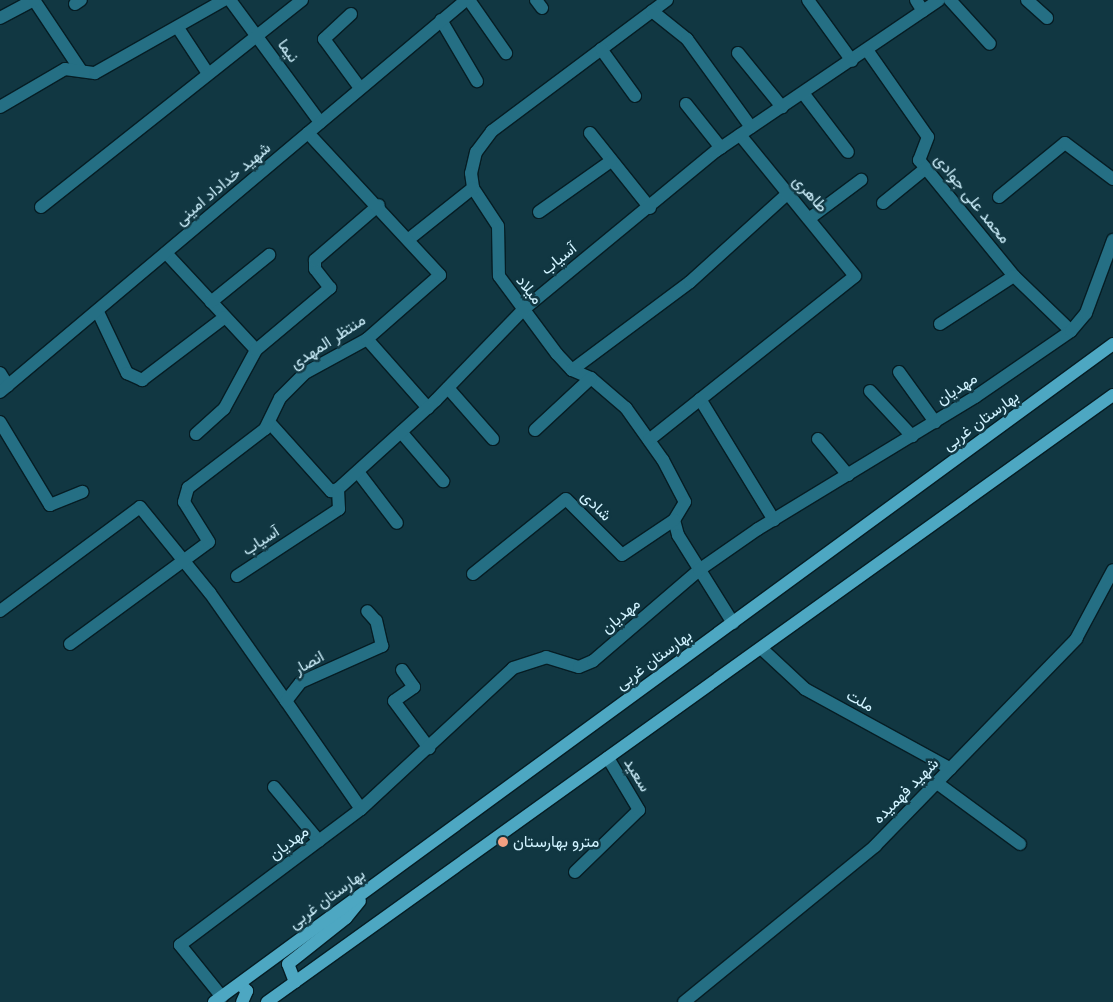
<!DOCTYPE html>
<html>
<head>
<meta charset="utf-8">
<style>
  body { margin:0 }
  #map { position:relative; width:1113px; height:1002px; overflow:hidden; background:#113742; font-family:"Roboto Serif",Vazirmatn,serif }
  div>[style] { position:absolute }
  .roads { filter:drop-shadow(1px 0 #061d24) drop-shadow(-1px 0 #061d24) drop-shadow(0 1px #061d24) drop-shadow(0 -1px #061d24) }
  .street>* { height:12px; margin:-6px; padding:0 6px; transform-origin:6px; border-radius:6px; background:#256f84 }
  .secondary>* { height:12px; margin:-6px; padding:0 6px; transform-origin:6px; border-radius:6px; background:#256f84 }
  .primary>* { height:12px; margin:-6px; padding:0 6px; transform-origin:6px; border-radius:6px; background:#4da7c2 }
  .dots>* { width:14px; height:14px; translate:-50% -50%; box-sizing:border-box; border:2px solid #113742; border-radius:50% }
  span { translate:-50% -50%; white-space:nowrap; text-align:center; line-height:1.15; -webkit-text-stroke:5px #113742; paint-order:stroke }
  .street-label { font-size:16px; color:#d1f3ff }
  .poi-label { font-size:16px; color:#d1f3ff }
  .left { translate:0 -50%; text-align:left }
</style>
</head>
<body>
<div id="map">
  <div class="roads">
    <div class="street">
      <i style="left:34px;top:0;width:83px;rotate:56.3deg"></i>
      <i style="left:230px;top:0;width:152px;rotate:53.6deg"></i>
      <i style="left:469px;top:0;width:65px;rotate:55.1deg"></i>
      <i style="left:536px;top:0;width:10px;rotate:53deg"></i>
      <i style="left:667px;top:0;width:219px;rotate:143.2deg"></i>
      <i style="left:492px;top:131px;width:26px;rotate:127deg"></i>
      <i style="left:476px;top:152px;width:22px;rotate:103deg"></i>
      <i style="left:471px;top:173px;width:15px;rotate:82deg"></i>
      <i style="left:473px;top:188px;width:45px;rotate:56.7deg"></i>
      <i style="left:498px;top:226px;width:50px;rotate:88.9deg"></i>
      <i style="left:499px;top:276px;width:97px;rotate:53.4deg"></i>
      <i style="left:557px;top:354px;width:22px;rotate:47deg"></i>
      <i style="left:572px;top:370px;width:21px;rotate:23deg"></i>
      <i style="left:591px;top:378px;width:46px;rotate:40.6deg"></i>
      <i style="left:626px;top:408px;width:64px;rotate:54.6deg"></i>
      <i style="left:663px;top:460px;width:47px;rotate:62.4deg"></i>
      <i style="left:685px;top:502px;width:21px;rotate:121deg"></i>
      <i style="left:674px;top:520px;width:16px;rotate:75deg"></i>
      <i style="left:678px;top:535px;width:104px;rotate:58deg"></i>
      <i style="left:808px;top:0;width:75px;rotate:54.2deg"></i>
      <i style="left:916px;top:0;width:13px;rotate:58deg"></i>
      <i style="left:950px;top:0;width:59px;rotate:47.7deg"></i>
      <i style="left:1027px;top:0;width:27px;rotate:42deg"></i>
      <i style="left:75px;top:4px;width:7px;rotate:-34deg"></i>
      <i style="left:652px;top:11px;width:45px;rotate:38.7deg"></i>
      <i style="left:687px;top:39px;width:109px;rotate:54deg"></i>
      <i style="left:351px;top:14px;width:37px;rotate:137deg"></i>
      <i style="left:324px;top:39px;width:61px;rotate:53.7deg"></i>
      <i style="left:0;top:18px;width:38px;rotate:-28deg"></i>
      <i style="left:441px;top:20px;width:71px;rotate:59.5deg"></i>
      <i style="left:178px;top:28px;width:53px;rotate:56.6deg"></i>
      <i style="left:601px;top:49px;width:58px;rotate:54.1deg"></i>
      <i style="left:867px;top:50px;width:106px;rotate:55deg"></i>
      <i style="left:928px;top:137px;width:25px;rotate:111deg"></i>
      <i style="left:919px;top:160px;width:150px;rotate:50.7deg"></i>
      <i style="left:1014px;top:276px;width:79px;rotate:44deg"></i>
      <i style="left:738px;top:53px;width:70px;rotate:50.8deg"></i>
      <i style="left:803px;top:93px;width:74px;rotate:52.7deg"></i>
      <i style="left:686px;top:104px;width:56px;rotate:51.5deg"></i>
      <i style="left:0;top:107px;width:75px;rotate:-30.3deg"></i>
      <i style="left:65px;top:69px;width:30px;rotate:8deg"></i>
      <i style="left:95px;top:73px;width:148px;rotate:-29.5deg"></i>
      <i style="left:590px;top:133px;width:96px;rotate:51.3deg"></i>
      <i style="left:999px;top:197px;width:85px;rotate:-39.3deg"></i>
      <i style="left:1065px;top:143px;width:60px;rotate:36.9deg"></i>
      <i style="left:883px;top:203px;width:55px;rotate:-39.1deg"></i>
      <i style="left:41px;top:207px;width:333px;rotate:-38.4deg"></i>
      <i style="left:539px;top:212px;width:88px;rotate:-35.3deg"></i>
      <i style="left:810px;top:218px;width:64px;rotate:-36.7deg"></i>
      <i style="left:409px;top:239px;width:82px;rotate:-38.6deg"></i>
      <i style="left:166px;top:253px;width:132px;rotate:47.1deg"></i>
      <i style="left:211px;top:302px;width:75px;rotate:-39deg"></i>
      <i style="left:98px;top:312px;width:68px;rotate:64.6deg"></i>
      <i style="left:127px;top:373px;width:17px;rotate:25deg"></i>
      <i style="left:142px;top:380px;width:104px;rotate:-37.2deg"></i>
      <i style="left:940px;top:324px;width:88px;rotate:-33deg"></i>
      <i style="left:367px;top:339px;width:92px;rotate:48.5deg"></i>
      <i style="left:572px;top:370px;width:147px;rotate:-36.7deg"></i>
      <i style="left:690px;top:282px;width:132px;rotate:-42.2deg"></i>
      <i style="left:899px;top:372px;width:62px;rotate:54.2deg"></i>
      <i style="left:0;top:373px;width:15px;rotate:58deg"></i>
      <i style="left:448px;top:388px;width:68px;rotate:48.6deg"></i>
      <i style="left:870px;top:391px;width:62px;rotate:47deg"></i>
      <i style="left:700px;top:399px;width:142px;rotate:58.6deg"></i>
      <i style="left:0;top:422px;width:97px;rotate:58.9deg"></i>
      <i style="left:50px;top:505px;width:35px;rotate:-22deg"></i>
      <i style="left:269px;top:422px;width:93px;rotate:48.1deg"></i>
      <i style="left:331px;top:491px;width:7px;rotate:-16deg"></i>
      <i style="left:535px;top:430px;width:76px;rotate:-42.9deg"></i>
      <i style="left:401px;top:432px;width:65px;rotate:49.4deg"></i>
      <i style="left:196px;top:434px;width:38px;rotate:-42deg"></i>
      <i style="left:224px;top:409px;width:67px;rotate:-61.5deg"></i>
      <i style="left:256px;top:350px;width:97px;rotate:-40deg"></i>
      <i style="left:330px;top:288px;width:24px;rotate:-128deg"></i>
      <i style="left:315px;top:269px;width:9px;rotate:-90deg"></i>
      <i style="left:315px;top:260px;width:84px;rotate:-40.7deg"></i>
      <i style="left:818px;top:439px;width:47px;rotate:50.2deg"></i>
      <i style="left:649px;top:440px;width:263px;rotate:-38.5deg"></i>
      <i style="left:855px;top:276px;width:182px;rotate:-129.2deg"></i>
      <i style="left:358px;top:472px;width:64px;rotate:52.6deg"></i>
      <i style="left:338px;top:489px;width:132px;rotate:-42.2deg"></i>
      <i style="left:436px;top:400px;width:127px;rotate:-46deg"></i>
      <i style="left:524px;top:309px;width:249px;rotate:-39.5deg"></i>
      <i style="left:716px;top:151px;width:269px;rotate:-34.1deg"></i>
      <i style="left:473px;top:574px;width:119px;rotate:-38.9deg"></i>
      <i style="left:566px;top:499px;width:79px;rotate:45deg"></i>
      <i style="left:622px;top:555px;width:63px;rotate:-33.9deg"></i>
      <i style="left:237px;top:576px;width:122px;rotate:-33.3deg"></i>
      <i style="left:339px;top:509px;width:20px;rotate:-93deg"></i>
      <i style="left:0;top:611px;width:174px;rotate:-36.6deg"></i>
      <i style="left:140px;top:507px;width:111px;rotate:50.9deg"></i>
      <i style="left:210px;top:593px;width:132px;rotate:54.9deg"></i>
      <i style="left:70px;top:644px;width:172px;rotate:-36.3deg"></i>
      <i style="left:209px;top:542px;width:47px;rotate:-122deg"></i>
      <i style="left:184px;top:502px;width:15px;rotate:-74deg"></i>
      <i style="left:188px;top:488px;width:97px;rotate:-37.5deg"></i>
      <i style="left:265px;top:429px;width:34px;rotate:-64deg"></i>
      <i style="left:280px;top:398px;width:35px;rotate:-45deg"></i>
      <i style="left:305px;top:373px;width:71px;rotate:-28.7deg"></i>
      <i style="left:367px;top:339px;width:97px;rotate:-41.2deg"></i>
      <i style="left:440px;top:275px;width:194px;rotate:-132.9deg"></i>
      <i style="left:762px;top:649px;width:59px;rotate:42.9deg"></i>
      <i style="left:805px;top:689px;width:166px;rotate:28.7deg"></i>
      <i style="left:402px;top:670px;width:21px;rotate:55deg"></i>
      <i style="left:414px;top:687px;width:24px;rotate:145deg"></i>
      <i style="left:394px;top:701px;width:59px;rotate:53.3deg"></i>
      <i style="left:937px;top:783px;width:103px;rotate:36.3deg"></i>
      <i style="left:274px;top:787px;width:70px;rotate:50.2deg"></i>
      <i style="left:361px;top:809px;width:131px;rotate:-124.8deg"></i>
      <i style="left:286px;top:701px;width:24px;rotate:-52deg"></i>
      <i style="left:301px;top:682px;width:89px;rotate:-24deg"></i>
      <i style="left:382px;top:646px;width:26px;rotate:-103deg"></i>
      <i style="left:376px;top:621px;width:13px;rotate:-132deg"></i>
      <i style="left:575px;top:872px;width:89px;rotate:-44.1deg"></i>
      <i style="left:639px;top:810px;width:61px;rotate:-120.8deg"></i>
      <i style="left:222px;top:997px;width:67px;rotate:-128.9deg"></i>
      <i style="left:180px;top:945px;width:226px;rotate:-36.9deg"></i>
      <i style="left:361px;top:809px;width:207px;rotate:-42.8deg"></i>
      <i style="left:513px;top:668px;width:35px;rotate:-18deg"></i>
      <i style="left:546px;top:657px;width:34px;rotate:17deg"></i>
      <i style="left:579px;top:667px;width:15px;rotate:-23deg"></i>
      <i style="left:593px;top:661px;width:140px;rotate:-40.6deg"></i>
      <i style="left:699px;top:570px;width:72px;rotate:-34.8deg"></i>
      <i style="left:758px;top:529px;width:254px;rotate:-31.3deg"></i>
      <i style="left:975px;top:397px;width:116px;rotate:-34.5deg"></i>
      <i style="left:1071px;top:331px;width:23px;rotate:-50deg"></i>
      <i style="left:1086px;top:313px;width:78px;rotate:-69.7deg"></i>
      <i style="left:684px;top:1002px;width:247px;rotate:-39.2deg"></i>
      <i style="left:875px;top:846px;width:289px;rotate:-45.8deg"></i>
      <i style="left:1076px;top:639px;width:78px;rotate:-61.8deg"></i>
    </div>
    <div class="secondary">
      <i style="left:0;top:392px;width:609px;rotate:-40.07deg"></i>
    </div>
    <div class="primary">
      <i style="left:295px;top:982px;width:19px;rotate:-111deg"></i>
      <i style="left:288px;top:964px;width:74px;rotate:-38.4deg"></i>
      <i style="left:346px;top:918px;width:22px;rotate:-51deg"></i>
      <i style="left:240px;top:984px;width:10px;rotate:45deg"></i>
      <i style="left:247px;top:991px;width:12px;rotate:114deg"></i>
      <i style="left:214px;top:1002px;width:1114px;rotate:-36.2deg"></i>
      <i style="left:267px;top:1002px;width:1041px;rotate:-35.66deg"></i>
    </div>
  </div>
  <div class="dots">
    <i style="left:503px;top:842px;background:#f3a082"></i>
  </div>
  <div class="street-label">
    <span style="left:288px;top:51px;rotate:54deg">نیما</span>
    <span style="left:223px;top:184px;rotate:-40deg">شهید خداداد امینی</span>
    <span style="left:810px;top:194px;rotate:48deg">طاهری</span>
    <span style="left:972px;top:199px;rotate:51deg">محمد علی جوادی</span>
    <span style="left:559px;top:259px;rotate:-39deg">آسیاب</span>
    <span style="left:529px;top:290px;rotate:52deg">میلاد</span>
    <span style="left:328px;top:342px;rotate:-33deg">منتظر المهدی</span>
    <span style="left:957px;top:389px;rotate:-33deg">مهدیان</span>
    <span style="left:981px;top:421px;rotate:-36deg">بهارستان غربی</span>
    <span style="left:596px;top:506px;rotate:45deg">شادی</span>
    <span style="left:261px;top:541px;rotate:-33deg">آسیاب</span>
    <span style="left:621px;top:616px;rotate:-40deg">مهدیان</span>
    <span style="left:654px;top:660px;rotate:-36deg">بهارستان غربی</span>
    <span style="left:309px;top:663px;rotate:-29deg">انصار</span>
    <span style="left:860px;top:701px;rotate:29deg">ملت</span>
    <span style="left:637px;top:775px;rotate:59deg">سعید</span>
    <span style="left:906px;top:791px;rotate:-45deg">شهید فهمیده</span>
    <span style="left:289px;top:843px;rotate:-37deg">مهدیان</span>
    <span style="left:327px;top:899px;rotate:-36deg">بهارستان غربی</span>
  </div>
  <div class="poi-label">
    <span class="left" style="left:513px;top:842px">مترو بهارستان</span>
  </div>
</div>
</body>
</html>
